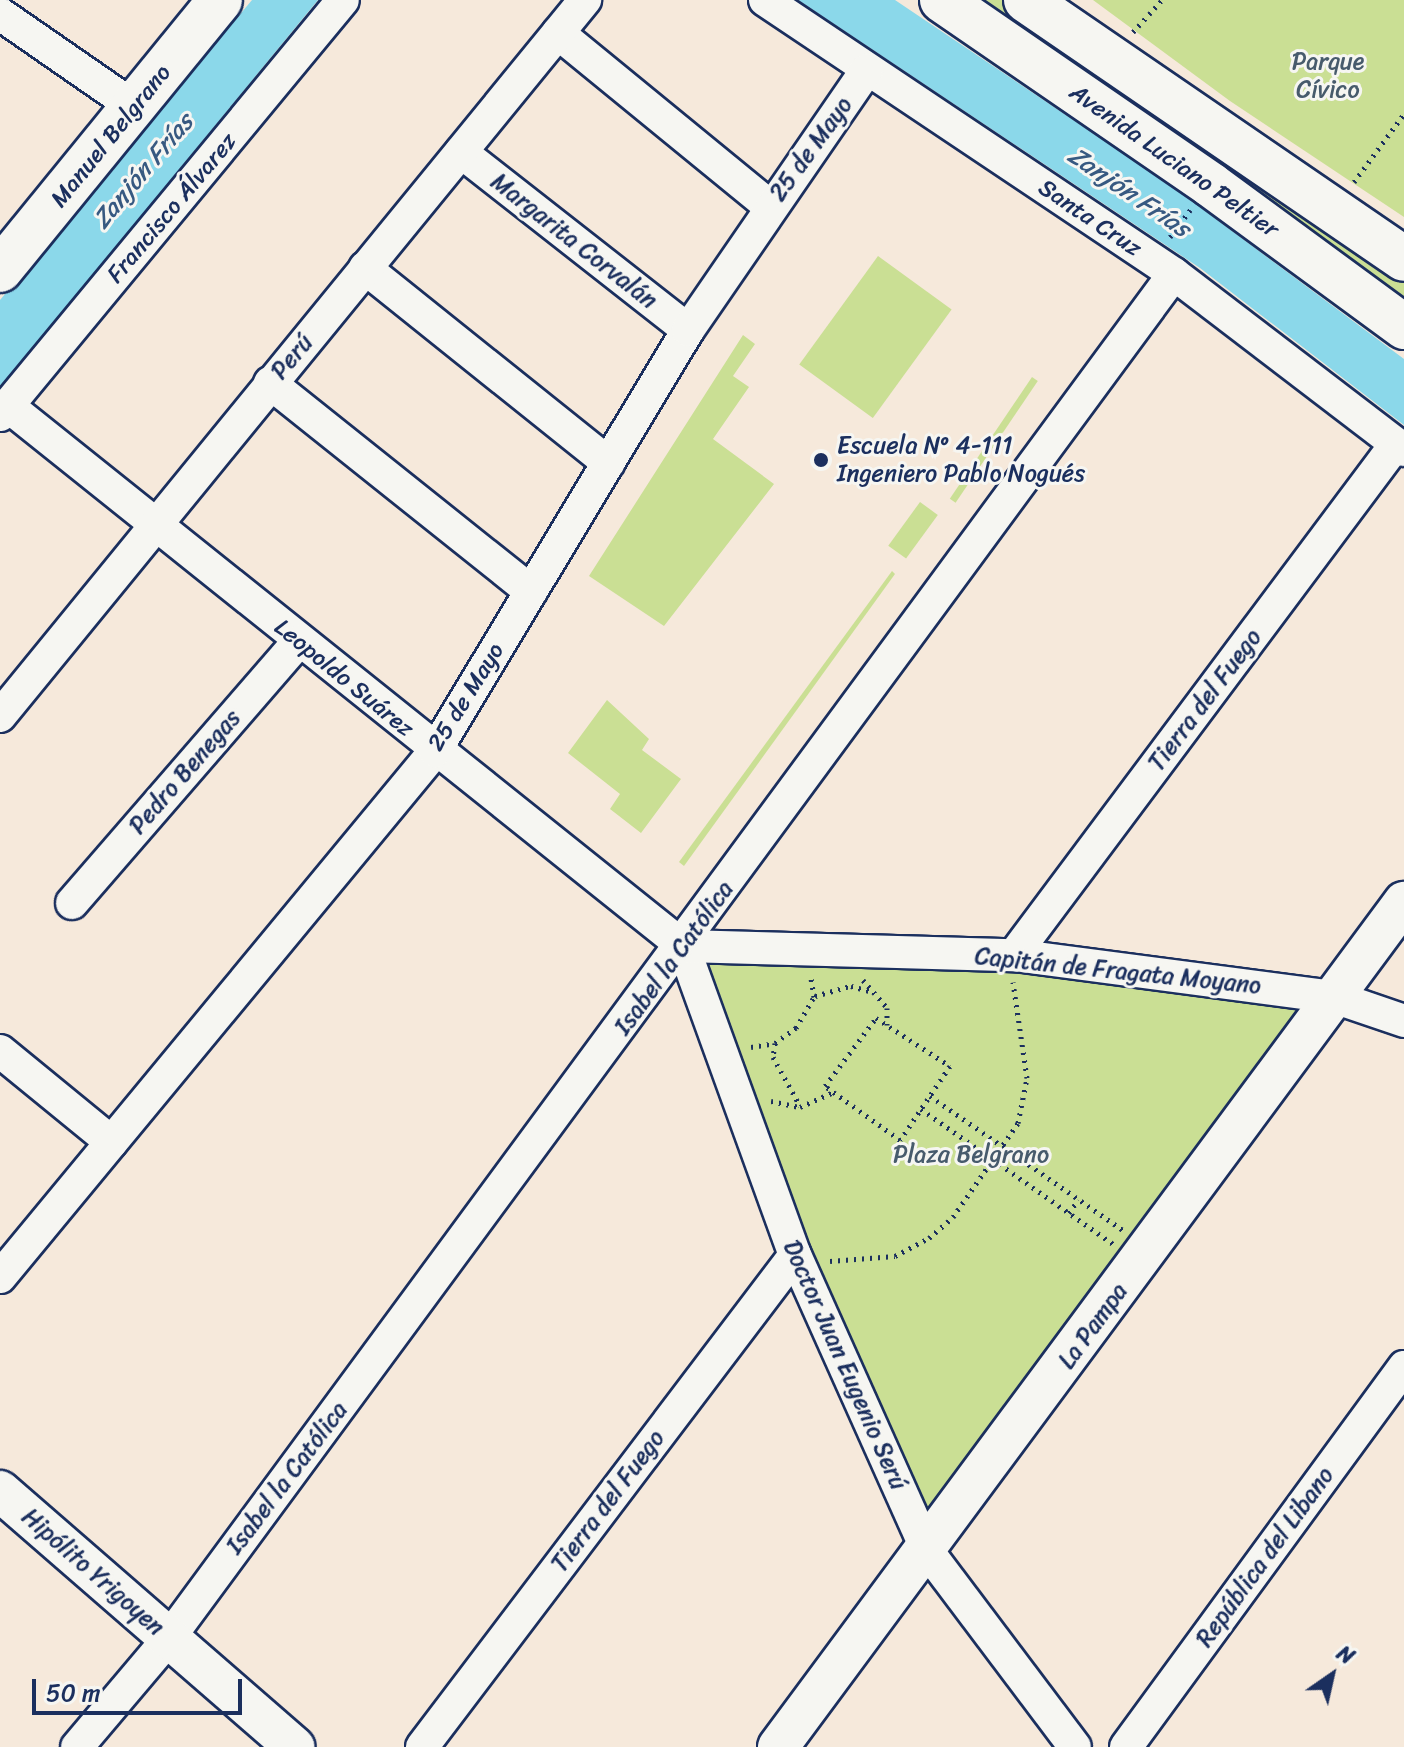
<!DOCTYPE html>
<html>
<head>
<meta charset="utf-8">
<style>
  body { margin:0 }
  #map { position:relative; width:1404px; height:1747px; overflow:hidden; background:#f6e9db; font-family:Sriracha,sans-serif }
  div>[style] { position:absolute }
  .green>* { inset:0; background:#cadf94; transform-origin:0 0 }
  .water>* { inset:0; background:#8bd8ea }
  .path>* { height:5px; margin-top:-2.5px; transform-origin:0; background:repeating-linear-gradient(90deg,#1b2f5e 0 2px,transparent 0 8px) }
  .roads { filter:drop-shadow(2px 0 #1b2f5e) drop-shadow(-2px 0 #1b2f5e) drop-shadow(0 2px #1b2f5e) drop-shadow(0 -2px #1b2f5e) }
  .minor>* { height:32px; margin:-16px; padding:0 16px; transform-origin:16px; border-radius:16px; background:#f6f6f2 }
  .tertiary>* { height:40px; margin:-20px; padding:0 20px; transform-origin:20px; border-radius:20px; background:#f6f6f2 }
  .secondary>* { height:44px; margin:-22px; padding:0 22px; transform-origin:22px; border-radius:22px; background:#f6f6f2 }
  .dots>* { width:22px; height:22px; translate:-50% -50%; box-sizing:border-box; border:4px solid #f6f6f2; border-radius:50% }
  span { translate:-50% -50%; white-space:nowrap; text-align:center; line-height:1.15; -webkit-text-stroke:6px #f6f6f2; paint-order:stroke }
  .park-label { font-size:24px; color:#475b6c }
  .street-label { font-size:24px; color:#1b2f5e }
  .poi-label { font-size:24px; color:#1b2f5e }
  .left { translate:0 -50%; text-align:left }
  .water-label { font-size:26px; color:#375981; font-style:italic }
  .north { position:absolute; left:1292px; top:1635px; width:80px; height:80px; -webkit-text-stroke:6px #f6f6f2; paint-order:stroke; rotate:34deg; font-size:22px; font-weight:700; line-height:32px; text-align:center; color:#1b2f5e }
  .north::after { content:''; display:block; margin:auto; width:28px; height:36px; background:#1b2f5e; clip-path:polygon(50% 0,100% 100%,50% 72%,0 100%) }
  .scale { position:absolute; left:32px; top:1679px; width:210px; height:36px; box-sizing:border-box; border:4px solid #1b2f5e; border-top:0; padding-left:10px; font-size:24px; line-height:28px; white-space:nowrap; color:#1b2f5e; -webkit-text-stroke:6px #f6f6f2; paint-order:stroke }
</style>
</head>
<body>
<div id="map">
  <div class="green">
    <i style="clip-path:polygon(951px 0,1016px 0,1404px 267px,1404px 304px)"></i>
    <i style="clip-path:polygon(1093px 0,1404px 0,1404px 217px,1230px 101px)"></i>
    <i style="left:878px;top:256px;width:91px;height:134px;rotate:36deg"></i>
    <i style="clip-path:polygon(743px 335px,755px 344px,733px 376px,749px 387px,713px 439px,774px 484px,664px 626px,589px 576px)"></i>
    <i style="left:1032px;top:377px;width:7px;height:147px;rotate:34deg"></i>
    <i style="left:920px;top:502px;width:22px;height:54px;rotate:36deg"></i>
    <i style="clip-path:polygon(892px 571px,895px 574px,684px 866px,679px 862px)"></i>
    <i style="clip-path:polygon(607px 700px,649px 739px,642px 750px,681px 779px,641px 833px,610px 809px,620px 794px,568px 753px)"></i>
    <i style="clip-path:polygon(693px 954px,1013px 963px,1322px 1003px,930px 1539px,803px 1261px)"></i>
  </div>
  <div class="water">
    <i style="clip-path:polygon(252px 0,318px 0,0 388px,0 300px)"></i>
    <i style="clip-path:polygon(798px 0,895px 0,1173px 187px,1404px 359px,1404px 425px,1200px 268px)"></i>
  </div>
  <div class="path">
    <i style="left:1133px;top:32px;width:43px;rotate:-47.8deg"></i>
    <i style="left:1354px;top:182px;width:84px;rotate:-53.7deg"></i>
    <i style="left:1170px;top:237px;width:34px;rotate:-53deg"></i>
    <i style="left:863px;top:980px;width:37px;rotate:49deg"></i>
    <i style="left:887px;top:1008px;width:17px;rotate:90deg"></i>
    <i style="left:815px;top:996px;width:37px;rotate:-16deg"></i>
    <i style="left:851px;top:986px;width:24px;rotate:15deg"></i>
    <i style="left:876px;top:1018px;width:88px;rotate:33deg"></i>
    <i style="left:950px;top:1066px;width:89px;rotate:124deg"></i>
    <i style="left:900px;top:1140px;width:92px;rotate:-144.2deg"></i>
    <i style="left:825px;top:1086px;width:85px;rotate:-53.1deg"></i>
    <i style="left:775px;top:1043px;width:14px;rotate:98deg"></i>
    <i style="left:773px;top:1057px;width:56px;rotate:61.1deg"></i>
    <i style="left:751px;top:1047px;width:24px;rotate:-9deg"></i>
    <i style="left:775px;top:1043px;width:26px;rotate:-36deg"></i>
    <i style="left:796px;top:1028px;width:36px;rotate:-60deg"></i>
    <i style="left:814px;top:997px;width:20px;rotate:-99deg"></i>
    <i style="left:930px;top:1096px;width:235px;rotate:34.8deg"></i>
    <i style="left:771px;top:1101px;width:30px;rotate:12deg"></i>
    <i style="left:800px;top:1107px;width:36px;rotate:-24deg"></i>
    <i style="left:921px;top:1109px;width:235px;rotate:35.1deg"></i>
    <i style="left:1069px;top:1213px;width:16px;rotate:-55deg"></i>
    <i style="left:830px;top:1261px;width:65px;rotate:-4.4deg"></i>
    <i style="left:895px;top:1256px;width:38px;rotate:-28deg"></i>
    <i style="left:929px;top:1238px;width:32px;rotate:-41deg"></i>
    <i style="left:953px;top:1217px;width:114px;rotate:-55.3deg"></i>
    <i style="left:1018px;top:1123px;width:46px;rotate:-78.7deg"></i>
    <i style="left:1027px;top:1078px;width:97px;rotate:-98.3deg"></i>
  </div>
  <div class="roads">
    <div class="minor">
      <i style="left:765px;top:0;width:492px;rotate:33.8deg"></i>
      <i style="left:1174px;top:274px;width:290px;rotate:37.4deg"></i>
      <i style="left:0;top:14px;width:165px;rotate:34.7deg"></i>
      <i style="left:558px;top:33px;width:273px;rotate:39.3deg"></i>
      <i style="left:461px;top:152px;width:288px;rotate:38.1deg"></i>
      <i style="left:365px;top:268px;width:312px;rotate:38.7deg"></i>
      <i style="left:270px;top:383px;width:334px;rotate:38.6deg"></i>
      <i style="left:8px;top:406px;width:864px;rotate:38.66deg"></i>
      <i style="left:0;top:415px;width:538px;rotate:-50.43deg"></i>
      <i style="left:0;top:716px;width:925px;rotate:-50.75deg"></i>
      <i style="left:72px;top:903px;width:347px;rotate:-49.1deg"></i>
      <i style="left:683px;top:946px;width:329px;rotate:70.1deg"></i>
      <i style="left:795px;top:1255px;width:325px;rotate:65.9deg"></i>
      <i style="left:928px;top:1552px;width:244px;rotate:53deg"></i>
      <i style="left:683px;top:946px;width:331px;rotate:1.6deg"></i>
      <i style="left:1014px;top:955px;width:323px;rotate:7.5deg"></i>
      <i style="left:1334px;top:997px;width:74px;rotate:18.9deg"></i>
      <i style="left:1014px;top:955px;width:638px;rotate:-53.22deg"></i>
      <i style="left:0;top:1051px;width:144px;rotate:39.3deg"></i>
      <i style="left:0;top:1277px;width:683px;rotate:-50.41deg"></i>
      <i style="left:435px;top:751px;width:491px;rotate:-59deg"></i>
      <i style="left:688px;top:330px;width:316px;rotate:-55.5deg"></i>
      <i style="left:77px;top:1747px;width:143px;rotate:-49.8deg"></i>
      <i style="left:169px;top:1638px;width:1694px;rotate:-53.62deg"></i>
      <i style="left:422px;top:1747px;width:617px;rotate:-52.83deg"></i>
      <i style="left:1126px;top:1747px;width:471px;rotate:-53.8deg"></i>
    </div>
    <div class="tertiary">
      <i style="left:0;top:1491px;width:390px;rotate:41deg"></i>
      <i style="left:778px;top:1747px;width:1052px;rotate:-53.47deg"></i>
    </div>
    <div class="secondary">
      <i style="left:942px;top:0;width:326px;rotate:34.5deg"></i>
      <i style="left:1211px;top:185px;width:240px;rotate:36.3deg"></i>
      <i style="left:1026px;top:0;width:458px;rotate:34.4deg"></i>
      <i style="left:0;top:270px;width:348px;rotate:-50.8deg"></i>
    </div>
  </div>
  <div class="dots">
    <i style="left:821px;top:460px;background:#1b2f5e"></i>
  </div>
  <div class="park-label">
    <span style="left:1328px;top:76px">Parque<br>Cívico</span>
    <span style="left:971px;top:1155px">Plaza Belgrano</span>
  </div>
  <div class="street-label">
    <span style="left:111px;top:136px;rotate:-51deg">Manuel Belgrano</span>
    <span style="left:811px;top:149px;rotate:-54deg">25 de Mayo</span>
    <span style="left:1174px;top:161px;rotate:35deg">Avenida Luciano Peltier</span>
    <span style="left:172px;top:208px;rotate:-50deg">Francisco Álvarez</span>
    <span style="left:1090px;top:218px;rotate:34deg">Santa Cruz</span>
    <span style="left:574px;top:241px;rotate:38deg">Margarita Corvalán</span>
    <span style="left:292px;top:357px;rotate:-50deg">Perú</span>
    <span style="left:344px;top:678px;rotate:39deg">Leopoldo Suárez</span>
    <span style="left:466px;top:697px;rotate:-58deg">25 de Mayo</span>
    <span style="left:1205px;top:700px;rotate:-53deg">Tierra del Fuego</span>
    <span style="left:185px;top:772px;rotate:-49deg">Pedro Benegas</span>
    <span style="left:674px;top:958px;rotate:-54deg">Isabel la Católica</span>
    <span style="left:1118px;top:971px;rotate:6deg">Capitán de Fragata Moyano</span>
    <span style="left:1093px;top:1326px;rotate:-54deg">La Pampa</span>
    <span style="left:845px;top:1365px;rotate:66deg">Doctor Juan Eugenio Serú</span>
    <span style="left:287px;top:1478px;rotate:-53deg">Isabel la Católica</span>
    <span style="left:608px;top:1501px;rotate:-53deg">Tierra del Fuego</span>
    <span style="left:1265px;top:1557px;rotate:-54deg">República del Libano</span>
    <span style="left:93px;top:1572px;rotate:41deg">Hipólito Yrigoyen</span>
  </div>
  <div class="poi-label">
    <span class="left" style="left:837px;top:460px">Escuela Nº 4-111<br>Ingeniero Pablo Nogués</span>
  </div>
  <div class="water-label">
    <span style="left:143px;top:171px;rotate:-50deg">Zanjón Frías</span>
    <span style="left:1129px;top:192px;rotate:34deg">Zanjón Frías</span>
  </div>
  <div class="north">N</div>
  <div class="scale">50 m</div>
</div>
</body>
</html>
